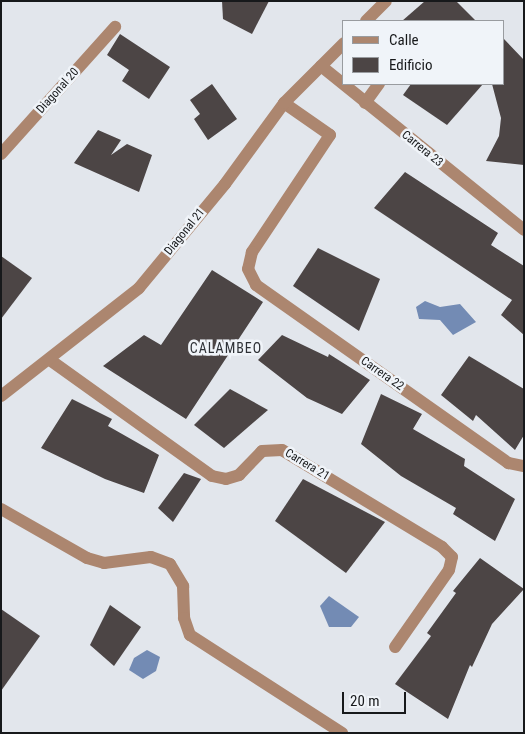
<!DOCTYPE html>
<html>
<head>
<meta charset="utf-8">
<style>
  body { margin:0 }
  #map { position:relative; width:525px; height:734px; overflow:hidden; background:#e2e6ec; font-family:"Roboto Condensed",sans-serif }
  div>[style] { position:absolute }
  .water>* { inset:0; background:#738bb4 }
  .building>* { inset:0; background:#4c4545 }
  .minor>* { height:12px; margin:-6px; padding:0 6px; transform-origin:6px; border-radius:6px; background:#ac866f }
  span { translate:-50% -50%; white-space:nowrap; text-align:center; line-height:1.15; -webkit-text-stroke:5px #f0f4f9; paint-order:stroke }
  .street-label { font-size:12px; color:#17191b }
  .neighbourhood-label { font-size:14px; color:#2e3136; letter-spacing:1px }
  .frame { position:absolute; inset:0; border:2px solid #17191b; pointer-events:none }
  .legend { position:absolute; left:342px; top:20px; width:162px; height:65px; box-sizing:border-box; background:#f0f4f9; border:1px solid #999ca0; margin:0; padding:6px 9px; list-style:none; font-size:15px; color:#17191b }
  .legend li { display:flex; align-items:center; gap:10px; height:25px }
  .legend b { width:25px; border:1px solid #999ca0 }
  .scale { position:absolute; left:342px; top:692px; width:64px; height:22px; box-sizing:border-box; border:2px solid #17191b; border-top:0; padding-left:6px; font-size:15px; line-height:18px; white-space:nowrap; color:#17191b; -webkit-text-stroke:4px #f0f4f9; paint-order:stroke }
</style>
</head>
<body>
<div id="map">
  <div class="water">
    <i style="clip-path:polygon(425px 301px,440px 307px,460px 304px,476px 322px,453px 335px,440px 320px,419px 319px,416px 307px)"></i>
    <i style="clip-path:polygon(329px 596px,359px 617px,351px 627px,329px 627px,320px 606px)"></i>
    <i style="clip-path:polygon(147px 650px,160px 657px,156px 671px,143px 679px,129px 670px,134px 658px)"></i>
  </div>
  <div class="building">
    <i style="clip-path:polygon(222px 1px,269px 1px,252px 34px,223px 19px)"></i>
    <i style="clip-path:polygon(425px 1px,456px 1px,476px 21px,402px 21px)"></i>
    <i style="clip-path:polygon(120px 34px,170px 67px,149px 99px,122px 81px,129px 70px,107px 55px)"></i>
    <i style="clip-path:polygon(504px 39px,524px 60px,524px 165px,486px 161px,499px 136px,501px 118px,492px 84px,504px 84px)"></i>
    <i style="clip-path:polygon(212px 84px,237px 119px,208px 140px,194px 119px,200px 114px,190px 100px)"></i>
    <i style="clip-path:polygon(411px 84px,483px 84px,447px 125px,403px 95px)"></i>
    <i style="clip-path:polygon(98px 130px,121px 140px,111px 155px,127px 144px,152px 155px,139px 192px,74px 163px)"></i>
    <i style="clip-path:polygon(405px 172px,498px 233px,491px 245px,524px 266px,524px 335px,501px 315px,512px 300px,374px 208px)"></i>
    <i style="clip-path:polygon(318px 248px,380px 279px,359px 331px,293px 286px)"></i>
    <i style="clip-path:polygon(1px 256px,32px 278px,1px 319px)"></i>
    <i style="clip-path:polygon(212px 270px,263px 302px,186px 419px,103px 366px,144px 335px,161px 345px)"></i>
    <i style="clip-path:polygon(282px 335px,328px 357px,329px 354px,370px 380px,342px 414px,307px 398px,258px 360px)"></i>
    <i style="clip-path:polygon(469px 356px,524px 389px,524px 435px,515px 450px,476px 415px,473px 421px,441px 395px)"></i>
    <i style="clip-path:polygon(230px 389px,268px 410px,224px 448px,194px 425px)"></i>
    <i style="clip-path:polygon(381px 394px,422px 414px,413px 429px,465px 459px,464px 466px,515px 499px,495px 541px,453px 514px,456px 508px,401px 476px,361px 444px)"></i>
    <i style="clip-path:polygon(72px 399px,112px 419px,108px 426px,159px 455px,144px 493px,105px 479px,41px 448px)"></i>
    <i style="clip-path:polygon(184px 473px,201px 479px,173px 522px,158px 508px)"></i>
    <i style="clip-path:polygon(303px 479px,385px 522px,346px 573px,275px 521px)"></i>
    <i style="clip-path:polygon(480px 558px,524px 589px,492px 624px,472px 667px,470px 665px,448px 719px,395px 684px,431px 636px,427px 633px,456px 593px,453px 591px)"></i>
    <i style="clip-path:polygon(110px 605px,141px 627px,114px 666px,90px 645px)"></i>
    <i style="clip-path:polygon(1px 609px,40px 636px,1px 691px)"></i>
  </div>
  <div class="minor">
    <i style="left:366px;top:21px;width:28px;rotate:-45deg"></i>
    <i style="left:321px;top:66px;width:261px;rotate:38.9deg"></i>
    <i style="left:284px;top:103px;width:56px;rotate:34.8deg"></i>
    <i style="left:330px;top:135px;width:141px;rotate:123.7deg"></i>
    <i style="left:252px;top:252px;width:17px;rotate:103deg"></i>
    <i style="left:248px;top:269px;width:18px;rotate:63deg"></i>
    <i style="left:256px;top:285px;width:309px;rotate:35.2deg"></i>
    <i style="left:508px;top:463px;width:16px;rotate:11deg"></i>
    <i style="left:365px;top:103px;width:24px;rotate:-54deg"></i>
    <i style="left:1px;top:154px;width:171px;rotate:-48.1deg"></i>
    <i style="left:50px;top:360px;width:199px;rotate:35.6deg"></i>
    <i style="left:212px;top:476px;width:14px;rotate:12deg"></i>
    <i style="left:226px;top:479px;width:14px;rotate:-17deg"></i>
    <i style="left:239px;top:475px;width:33px;rotate:-46deg"></i>
    <i style="left:262px;top:451px;width:20px;rotate:-3deg"></i>
    <i style="left:282px;top:450px;width:187px;rotate:31.2deg"></i>
    <i style="left:442px;top:547px;width:14px;rotate:45deg"></i>
    <i style="left:452px;top:557px;width:13px;rotate:103deg"></i>
    <i style="left:449px;top:570px;width:94px;rotate:125deg"></i>
    <i style="left:1px;top:396px;width:175px;rotate:-38deg"></i>
    <i style="left:139px;top:288px;width:135px;rotate:-50.4deg"></i>
    <i style="left:225px;top:184px;width:100px;rotate:-53.9deg"></i>
    <i style="left:284px;top:103px;width:85px;rotate:-45deg"></i>
    <i style="left:1px;top:509px;width:99px;rotate:29.7deg"></i>
    <i style="left:87px;top:558px;width:18px;rotate:16deg"></i>
    <i style="left:104px;top:563px;width:47px;rotate:-7.3deg"></i>
    <i style="left:151px;top:557px;width:20px;rotate:20deg"></i>
    <i style="left:170px;top:564px;width:26px;rotate:59deg"></i>
    <i style="left:183px;top:586px;width:32px;rotate:88deg"></i>
    <i style="left:184px;top:618px;width:18px;rotate:71deg"></i>
    <i style="left:190px;top:635px;width:181px;rotate:32.8deg"></i>
  </div>
  <div class="street-label">
    <span style="left:58px;top:91px;rotate:-48deg">Diagonal 20</span>
    <span style="left:422px;top:149px;rotate:39deg">Carrera 23</span>
    <span style="left:185px;top:232px;rotate:-51deg">Diagonal 21</span>
    <span style="left:382px;top:374px;rotate:35deg">Carrera 22</span>
    <span style="left:307px;top:465px;rotate:31deg">Carrera 21</span>
  </div>
  <div class="neighbourhood-label">
    <span style="left:226px;top:348px">CALAMBEO</span>
  </div>
  <div class="frame"></div>
  <ul class="legend">
  <li><b style="height:6px;background:#ac866f"></b>Calle</li>
  <li><b style="height:14px;background:#4c4545"></b>Edificio</li>
  </ul>
  <div class="scale">20 m</div>
</div>
</body>
</html>
